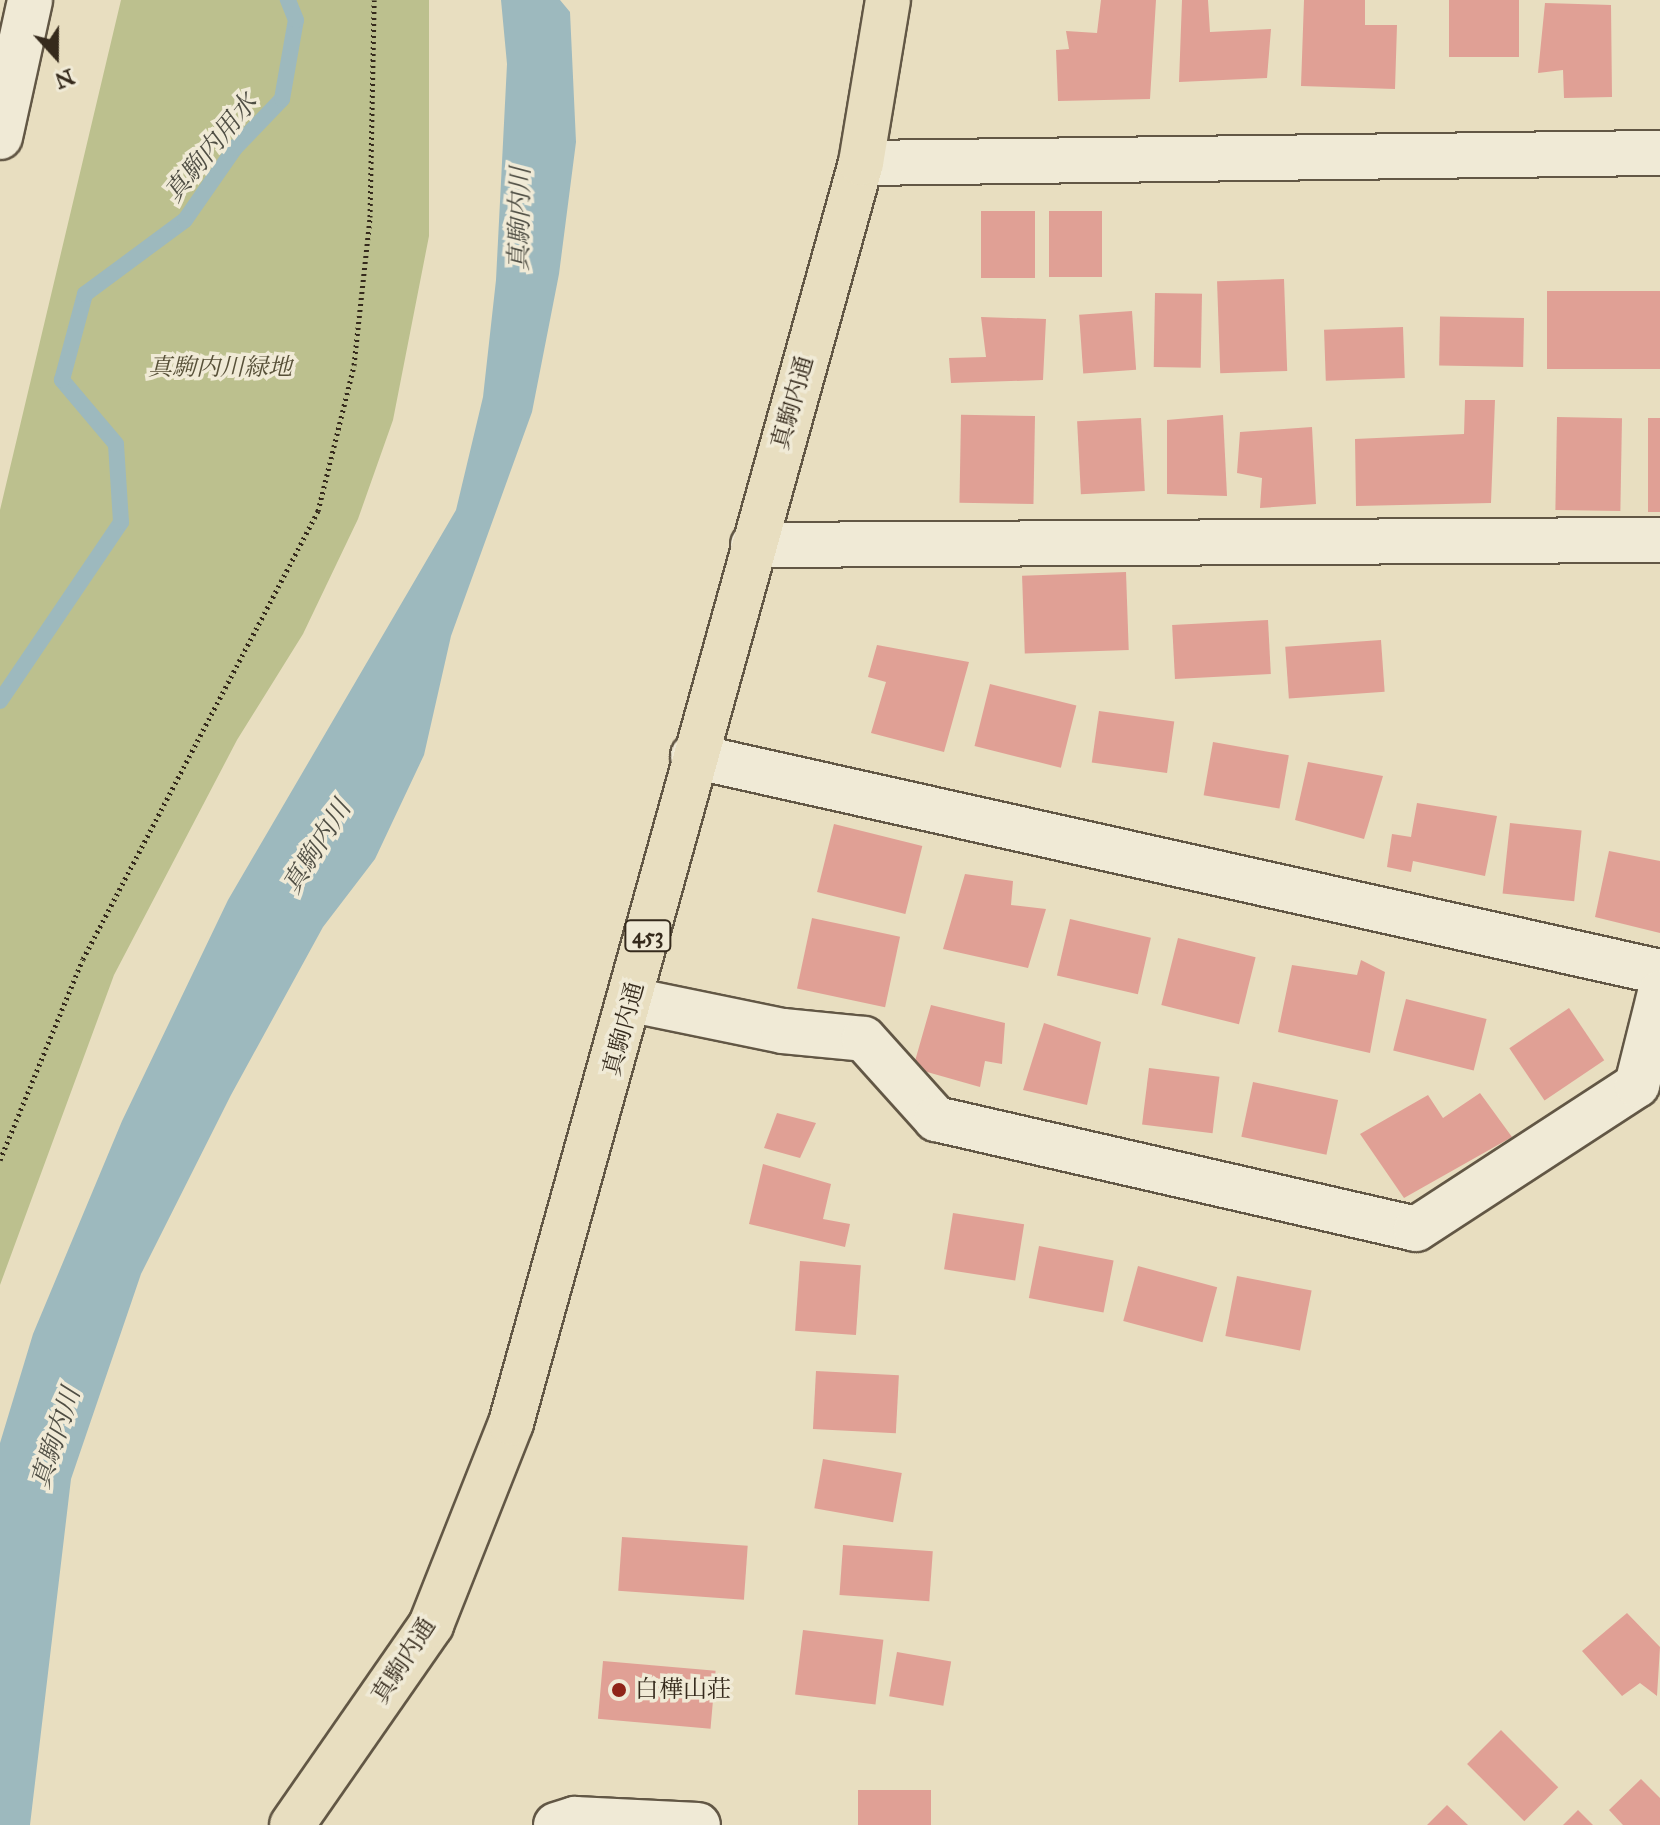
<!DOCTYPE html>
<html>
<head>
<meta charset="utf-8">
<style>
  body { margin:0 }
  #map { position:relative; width:1660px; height:1825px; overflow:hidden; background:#e8dec0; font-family:"IM FELL Great Primer","Noto Serif JP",serif }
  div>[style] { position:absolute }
  .green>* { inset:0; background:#bcc08e }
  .water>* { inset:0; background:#9db9be }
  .stream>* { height:16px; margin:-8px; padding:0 8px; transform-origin:8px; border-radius:8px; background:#9db9be }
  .building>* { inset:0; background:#e0a095; transform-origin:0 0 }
  .path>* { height:5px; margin-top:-2.5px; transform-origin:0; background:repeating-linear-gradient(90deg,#352a1c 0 2px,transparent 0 6px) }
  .roads { filter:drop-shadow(2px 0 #625745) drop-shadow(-2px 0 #625745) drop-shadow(0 2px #625745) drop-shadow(0 -2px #625745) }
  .minor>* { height:44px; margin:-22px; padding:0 22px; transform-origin:22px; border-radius:22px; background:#f0ead6 }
  .highway>* { height:44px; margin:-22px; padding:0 22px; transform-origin:22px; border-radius:22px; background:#e8dec0 }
  .dots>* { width:22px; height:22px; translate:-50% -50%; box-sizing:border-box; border:4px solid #f0ead6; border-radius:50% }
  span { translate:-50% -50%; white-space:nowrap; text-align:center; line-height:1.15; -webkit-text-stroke:7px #f0ead6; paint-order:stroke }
  .shield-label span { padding:2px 6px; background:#f0ead6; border:2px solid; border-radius:6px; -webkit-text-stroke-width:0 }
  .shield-label { font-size:22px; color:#352a1c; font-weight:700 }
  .park-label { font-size:24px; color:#575038; font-style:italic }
  .street-label { font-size:24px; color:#352a1c }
  .poi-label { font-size:24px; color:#352a1c }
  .left { translate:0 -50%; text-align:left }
  .water-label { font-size:26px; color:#4f4e44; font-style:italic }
  .north { position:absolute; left:16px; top:16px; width:80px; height:80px; -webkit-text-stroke:6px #f0ead6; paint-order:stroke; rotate:159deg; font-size:22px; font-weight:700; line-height:32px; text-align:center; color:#352a1c }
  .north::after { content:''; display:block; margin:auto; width:28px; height:36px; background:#352a1c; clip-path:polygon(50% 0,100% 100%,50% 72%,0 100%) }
</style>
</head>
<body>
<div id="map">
  <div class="green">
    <i style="clip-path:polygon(121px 0,429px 0,429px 236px,393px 420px,358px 519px,303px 634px,237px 740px,114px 975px,0 1285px,0 510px)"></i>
  </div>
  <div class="water">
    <i style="clip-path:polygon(501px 0,560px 0,570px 12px,576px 142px,559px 274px,532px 412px,451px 636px,424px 755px,375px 859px,323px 927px,231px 1095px,141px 1274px,71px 1479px,30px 1825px,0 1825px,0 1443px,33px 1334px,122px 1121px,228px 900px,456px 510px,483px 397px,496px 280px,507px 64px)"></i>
  </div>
  <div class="stream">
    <i style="left:0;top:701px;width:216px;rotate:-55.9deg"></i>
    <i style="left:121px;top:522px;width:78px;rotate:-93.7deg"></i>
    <i style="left:116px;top:444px;width:84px;rotate:-130.2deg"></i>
    <i style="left:62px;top:380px;width:89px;rotate:-75deg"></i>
    <i style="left:85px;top:294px;width:124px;rotate:-36.5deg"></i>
    <i style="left:185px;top:220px;width:88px;rotate:-55.2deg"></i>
    <i style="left:235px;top:148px;width:68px;rotate:-46.2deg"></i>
    <i style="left:282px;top:99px;width:80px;rotate:-80deg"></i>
    <i style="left:296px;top:20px;width:22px;rotate:-112deg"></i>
  </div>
  <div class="building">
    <i style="clip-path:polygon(1101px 0,1156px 0,1150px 99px,1058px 101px,1056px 50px,1069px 49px,1066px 31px,1097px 33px)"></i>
    <i style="clip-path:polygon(1182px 0,1208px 0,1210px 32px,1271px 29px,1267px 78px,1179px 82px)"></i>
    <i style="clip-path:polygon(1304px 0,1365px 0,1365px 25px,1397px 25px,1395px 89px,1301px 86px)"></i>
    <i style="left:1449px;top:0;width:70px;height:57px"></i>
    <i style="clip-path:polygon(1545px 3px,1611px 5px,1612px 97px,1564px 98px,1563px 70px,1538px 73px)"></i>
    <i style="left:1035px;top:211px;width:67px;height:54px;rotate:90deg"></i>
    <i style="left:1049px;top:211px;width:53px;height:66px"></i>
    <i style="left:1284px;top:279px;width:92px;height:67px;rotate:88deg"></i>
    <i style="left:1660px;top:291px;width:78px;height:113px;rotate:90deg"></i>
    <i style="left:1155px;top:293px;width:47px;height:74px;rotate:1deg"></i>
    <i style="left:1132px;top:311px;width:59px;height:53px;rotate:86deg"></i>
    <i style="clip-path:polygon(981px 317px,1046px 319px,1043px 380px,951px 383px,949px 358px,986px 357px)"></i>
    <i style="left:1524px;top:318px;width:49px;height:84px;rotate:91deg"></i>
    <i style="left:1403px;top:327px;width:51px;height:79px;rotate:88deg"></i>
    <i style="clip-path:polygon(1465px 400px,1495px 400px,1491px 503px,1356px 506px,1355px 439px,1464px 434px)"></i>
    <i style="clip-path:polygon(1223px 415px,1227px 496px,1167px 494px,1167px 420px)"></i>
    <i style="left:1035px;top:416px;width:88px;height:74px;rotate:91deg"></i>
    <i style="left:1557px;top:417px;width:65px;height:93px;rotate:1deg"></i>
    <i style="left:1141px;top:418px;width:73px;height:64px;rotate:87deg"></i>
    <i style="left:1648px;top:418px;width:12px;height:94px"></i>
    <i style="clip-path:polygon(1312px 427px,1316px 504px,1260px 508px,1262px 478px,1237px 473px,1240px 432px)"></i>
    <i style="left:1126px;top:572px;width:78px;height:104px;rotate:88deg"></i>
    <i style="left:1268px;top:620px;width:54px;height:96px;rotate:87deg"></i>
    <i style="left:1381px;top:640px;width:52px;height:96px;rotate:86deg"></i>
    <i style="clip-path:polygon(877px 645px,969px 662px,944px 752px,871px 733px,886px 682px,868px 677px)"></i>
    <i style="left:990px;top:684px;width:89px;height:64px;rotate:14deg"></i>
    <i style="left:1099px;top:711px;width:76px;height:52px;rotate:8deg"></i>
    <i style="left:1213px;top:742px;width:77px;height:54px;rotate:10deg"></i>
    <i style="clip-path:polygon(1308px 762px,1383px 776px,1364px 839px,1295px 820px)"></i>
    <i style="clip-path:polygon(1417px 803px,1497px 816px,1485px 876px,1413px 861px,1411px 872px,1387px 867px,1392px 834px,1411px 837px)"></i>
    <i style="left:1510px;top:823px;width:72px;height:71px;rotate:6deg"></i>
    <i style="left:834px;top:824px;width:91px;height:70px;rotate:14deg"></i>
    <i style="clip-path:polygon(1609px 851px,1660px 861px,1660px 933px,1595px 917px)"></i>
    <i style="clip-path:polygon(965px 874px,1013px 881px,1011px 905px,1046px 909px,1028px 968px,943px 949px)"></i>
    <i style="left:812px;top:918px;width:90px;height:72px;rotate:12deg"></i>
    <i style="left:1070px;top:919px;width:83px;height:58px;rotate:13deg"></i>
    <i style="left:1178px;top:938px;width:80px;height:69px;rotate:14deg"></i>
    <i style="clip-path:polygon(1361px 960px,1385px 972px,1370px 1053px,1278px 1032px,1292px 965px,1357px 975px)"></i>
    <i style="left:1406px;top:999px;width:83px;height:53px;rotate:14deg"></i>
    <i style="clip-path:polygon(931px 1005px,1005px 1023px,1002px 1064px,985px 1061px,980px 1087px,913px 1068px)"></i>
    <i style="left:1569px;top:1008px;width:63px;height:72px;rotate:56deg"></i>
    <i style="clip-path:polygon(1044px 1023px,1101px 1042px,1087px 1105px,1023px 1090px)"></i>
    <i style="left:1149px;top:1068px;width:71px;height:57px;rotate:7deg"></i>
    <i style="left:1253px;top:1082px;width:87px;height:56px;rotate:12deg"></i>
    <i style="clip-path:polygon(1480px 1093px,1512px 1137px,1404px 1198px,1360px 1134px,1428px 1095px,1443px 1118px)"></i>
    <i style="clip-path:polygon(777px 1113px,816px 1123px,800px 1158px,764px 1148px)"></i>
    <i style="clip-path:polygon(763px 1164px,831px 1184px,823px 1219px,850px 1224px,845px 1247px,749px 1224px)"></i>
    <i style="left:953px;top:1213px;width:72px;height:57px;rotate:9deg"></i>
    <i style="left:1039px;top:1246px;width:76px;height:53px;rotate:11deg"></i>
    <i style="left:800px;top:1261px;width:61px;height:70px;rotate:4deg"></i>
    <i style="left:1138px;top:1266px;width:82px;height:57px;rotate:15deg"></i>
    <i style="left:1237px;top:1276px;width:76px;height:61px;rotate:11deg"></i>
    <i style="left:816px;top:1371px;width:83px;height:58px;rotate:3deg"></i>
    <i style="left:823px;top:1459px;width:80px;height:50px;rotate:10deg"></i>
    <i style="left:622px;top:1537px;width:126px;height:54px;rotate:4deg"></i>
    <i style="left:843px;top:1545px;width:90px;height:50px;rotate:4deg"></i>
    <i style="clip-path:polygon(1627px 1613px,1660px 1647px,1657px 1696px,1640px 1683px,1622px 1696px,1582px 1651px)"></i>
    <i style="left:803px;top:1630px;width:81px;height:65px;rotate:7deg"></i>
    <i style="left:897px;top:1652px;width:55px;height:45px;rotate:10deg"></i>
    <i style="left:603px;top:1661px;width:113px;height:58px;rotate:5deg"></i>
    <i style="left:1501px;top:1730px;width:81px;height:48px;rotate:45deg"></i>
    <i style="clip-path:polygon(1641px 1779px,1660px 1798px,1660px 1825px,1623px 1825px,1609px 1810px)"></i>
    <i style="left:858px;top:1790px;width:73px;height:35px"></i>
    <i style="clip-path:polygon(1447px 1805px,1468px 1825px,1427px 1825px)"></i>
    <i style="clip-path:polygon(1578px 1810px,1593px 1825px,1563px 1825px)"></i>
  </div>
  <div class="path">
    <i style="left:0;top:1160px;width:217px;rotate:-67.6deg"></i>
    <i style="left:83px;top:959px;width:506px;rotate:-62.32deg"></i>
    <i style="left:318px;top:511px;width:150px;rotate:-76.1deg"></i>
    <i style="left:354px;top:365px;width:149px;rotate:-83.8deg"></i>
    <i style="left:370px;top:217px;width:217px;rotate:-88.9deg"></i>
  </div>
  <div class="roads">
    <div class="minor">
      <i style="left:0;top:137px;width:140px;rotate:-77.6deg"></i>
      <i style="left:861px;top:163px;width:799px;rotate:-0.72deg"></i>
      <i style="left:753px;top:545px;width:907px;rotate:-0.32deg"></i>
      <i style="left:693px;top:756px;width:991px;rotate:12.59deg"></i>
      <i style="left:632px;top:1000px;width:154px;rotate:11.6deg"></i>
      <i style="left:783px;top:1031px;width:81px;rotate:5.6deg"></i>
      <i style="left:864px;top:1039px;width:108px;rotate:48deg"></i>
      <i style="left:936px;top:1119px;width:492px;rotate:12.9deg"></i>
      <i style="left:1416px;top:1229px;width:264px;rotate:-33.1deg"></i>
      <i style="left:1637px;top:1085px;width:95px;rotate:-76deg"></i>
      <i style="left:556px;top:1825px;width:20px;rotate:-18deg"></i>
      <i style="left:575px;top:1819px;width:123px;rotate:2.8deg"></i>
    </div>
    <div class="highway">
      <i style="left:292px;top:1825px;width:244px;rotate:-55.2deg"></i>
      <i style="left:431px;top:1625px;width:217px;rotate:-68.4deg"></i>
      <i style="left:511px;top:1423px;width:1308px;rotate:-74.48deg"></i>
      <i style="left:861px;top:163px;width:165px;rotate:-80.6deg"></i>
    </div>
  </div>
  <div class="dots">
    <i style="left:619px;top:1690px;background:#8f2418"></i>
  </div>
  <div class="shield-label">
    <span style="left:648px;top:936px">453</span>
  </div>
  <div class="park-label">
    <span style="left:220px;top:368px">真駒内川緑地</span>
  </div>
  <div class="street-label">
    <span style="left:793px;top:403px;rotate:-74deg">真駒内通</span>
    <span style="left:624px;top:1029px;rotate:-75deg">真駒内通</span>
    <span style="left:404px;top:1661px;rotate:-57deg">真駒内通</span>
  </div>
  <div class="poi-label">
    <span class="left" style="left:635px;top:1690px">白樺山荘</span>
  </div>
  <div class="water-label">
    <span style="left:211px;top:148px;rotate:-51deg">真駒内用水</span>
    <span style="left:520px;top:219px;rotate:-89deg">真駒内川</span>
    <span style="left:317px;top:847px;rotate:-58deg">真駒内川</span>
    <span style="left:56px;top:1438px;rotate:-72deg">真駒内川</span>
  </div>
  <div class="north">N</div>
</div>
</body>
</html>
